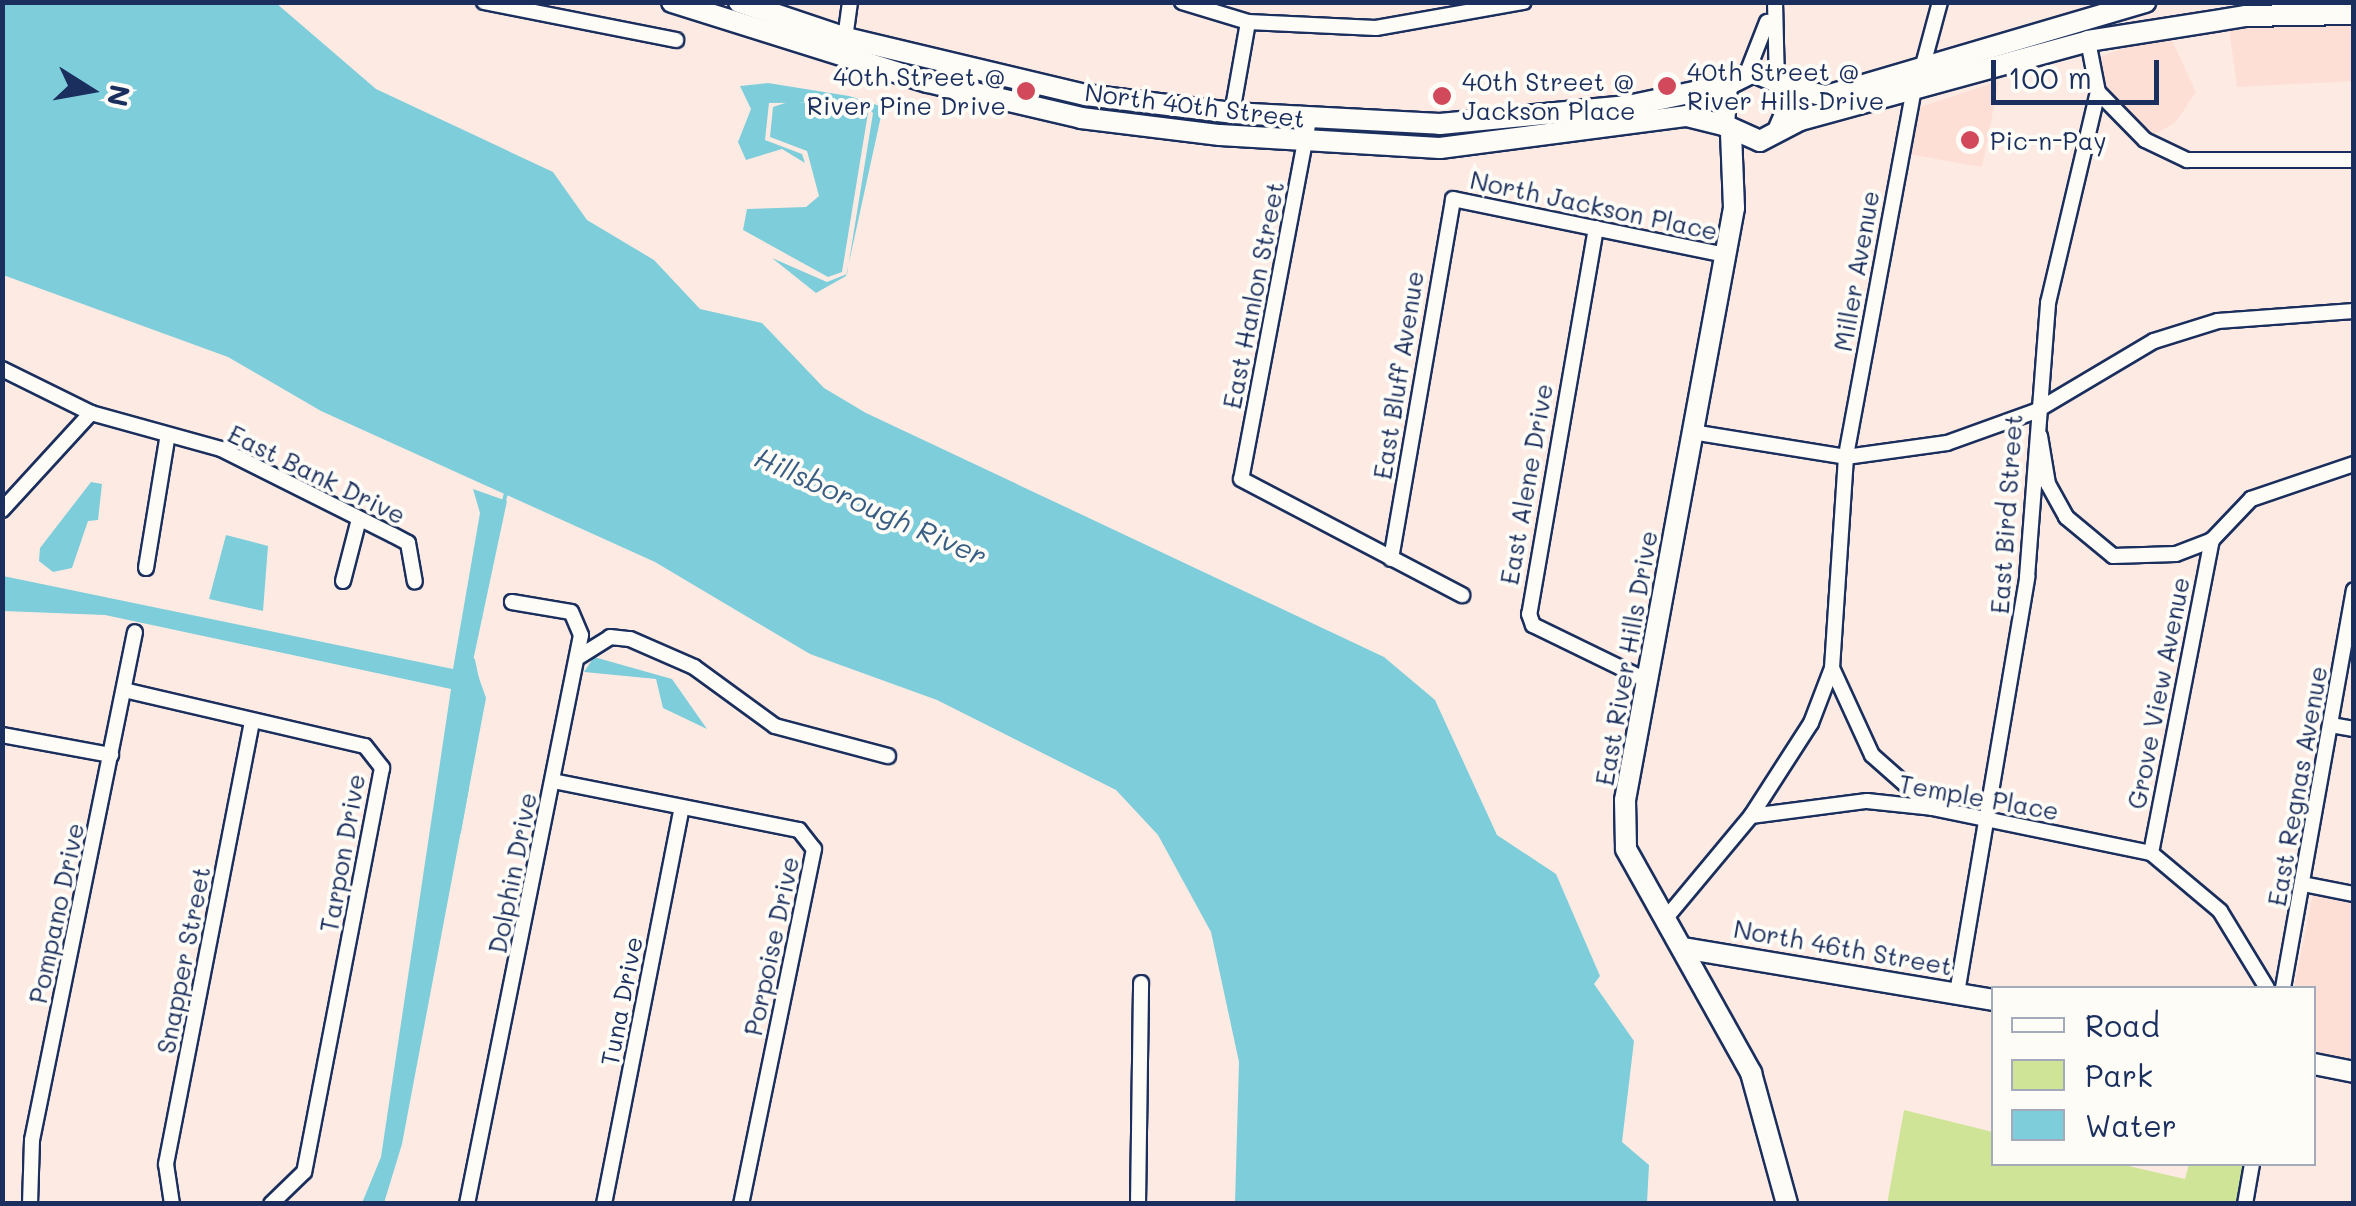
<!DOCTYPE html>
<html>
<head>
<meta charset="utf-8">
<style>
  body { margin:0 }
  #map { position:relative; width:2356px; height:1206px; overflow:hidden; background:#fdebe3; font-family:Mali,sans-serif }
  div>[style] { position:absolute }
  .built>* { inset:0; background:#fddfd5 }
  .green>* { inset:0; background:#d0e498 }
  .water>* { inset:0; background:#7ecddb }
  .stream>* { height:4px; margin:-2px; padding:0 2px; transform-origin:2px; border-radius:2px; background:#7ecddb }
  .roads { filter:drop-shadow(2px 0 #1b2f5e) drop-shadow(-2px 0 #1b2f5e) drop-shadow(0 2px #1b2f5e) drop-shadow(0 -2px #1b2f5e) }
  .street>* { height:14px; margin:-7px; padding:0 7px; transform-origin:7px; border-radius:7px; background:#fdfcf7 }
  .secondary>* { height:20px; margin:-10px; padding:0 10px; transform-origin:10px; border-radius:10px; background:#fdfcf7 }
  .dots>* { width:28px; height:28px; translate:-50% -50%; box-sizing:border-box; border:5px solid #fdfcf7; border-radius:50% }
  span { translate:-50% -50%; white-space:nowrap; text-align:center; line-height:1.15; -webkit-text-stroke:8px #fdfcf7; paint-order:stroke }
  .poi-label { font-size:25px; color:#1b2f5e }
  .left { translate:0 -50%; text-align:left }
  .right { translate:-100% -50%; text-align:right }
  .street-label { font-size:25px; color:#1b2f5e }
  .water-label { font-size:28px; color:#395e84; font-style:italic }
  .frame { position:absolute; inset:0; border:5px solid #1b2f5e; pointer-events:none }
  .legend { position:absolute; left:1991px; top:986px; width:325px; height:180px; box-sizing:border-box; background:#fdfcf7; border:2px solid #a3aaba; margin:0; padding:12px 18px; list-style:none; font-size:30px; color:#1b2f5e }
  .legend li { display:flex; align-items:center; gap:20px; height:50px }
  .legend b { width:50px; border:2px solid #a3aaba }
  .north { position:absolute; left:40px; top:40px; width:100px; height:100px; -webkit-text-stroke:8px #fdfcf7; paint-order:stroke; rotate:101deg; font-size:28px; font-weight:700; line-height:40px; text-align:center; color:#1b2f5e }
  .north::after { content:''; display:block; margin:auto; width:35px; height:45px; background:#1b2f5e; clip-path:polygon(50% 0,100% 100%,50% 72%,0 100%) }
  .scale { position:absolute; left:1991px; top:60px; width:168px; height:45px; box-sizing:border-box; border:5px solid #1b2f5e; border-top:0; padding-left:12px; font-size:30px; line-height:35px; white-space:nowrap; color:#1b2f5e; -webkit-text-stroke:8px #fdfcf7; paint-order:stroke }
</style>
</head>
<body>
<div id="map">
  <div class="built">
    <i style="clip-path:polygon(2353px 20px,2353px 81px,2237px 87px,2229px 28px,2170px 36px,2196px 92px,2175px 123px,2151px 136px,2104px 90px,2098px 58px,2166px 31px)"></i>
    <i style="clip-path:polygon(1999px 81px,1982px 167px,1908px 154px,1920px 107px)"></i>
    <i style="clip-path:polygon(2313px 894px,2353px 902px,2353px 1063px,2314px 1056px,2314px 988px,2294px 988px)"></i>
  </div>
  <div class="green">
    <i style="clip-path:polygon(1904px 1110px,1993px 1132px,1994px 1164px,2120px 1164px,2185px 1179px,2189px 1164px,2246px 1164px,2238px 1203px,1887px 1204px)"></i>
  </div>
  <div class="water">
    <i style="clip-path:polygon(2px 3px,276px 3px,376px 89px,553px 172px,587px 220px,654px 260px,700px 309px,762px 323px,824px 388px,866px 413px,1384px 657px,1435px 700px,1497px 835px,1556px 874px,1600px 976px,1594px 984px,1634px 1041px,1622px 1142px,1649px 1165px,1647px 1203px,1235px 1203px,1239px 1062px,1211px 932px,1158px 835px,1116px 790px,937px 700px,810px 654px,655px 562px,321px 411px,228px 357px,3px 275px)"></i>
    <i style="clip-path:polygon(768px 83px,849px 96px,883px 107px,846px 276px,816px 293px,772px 258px,827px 282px,847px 274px,873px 113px,862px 102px,769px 103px,765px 140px,802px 154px,805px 163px,782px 149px,746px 160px,738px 142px,751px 109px,740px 86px)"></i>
    <i style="clip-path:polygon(791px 101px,868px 113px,842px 272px,828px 277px,743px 230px,747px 209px,806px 207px,819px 196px,807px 151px,770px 137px,773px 107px)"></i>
    <i style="clip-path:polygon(91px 482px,102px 484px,98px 520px,88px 521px,72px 568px,53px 572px,39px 561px,40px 548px)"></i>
    <i style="clip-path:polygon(473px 489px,507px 501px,473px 661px,486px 698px,402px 1144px,384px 1203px,362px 1203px,381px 1157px,451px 689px,105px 615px,3px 611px,3px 576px,453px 669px,480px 513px)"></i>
    <i style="clip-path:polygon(226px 535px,268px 546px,263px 611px,209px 599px)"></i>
    <i style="clip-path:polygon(594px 657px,672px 679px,707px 729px,663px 708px,656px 679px,584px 672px)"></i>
  </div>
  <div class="stream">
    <i style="left:497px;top:529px;width:36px;rotate:-76deg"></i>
    <i style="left:473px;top:660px;width:35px;rotate:78deg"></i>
    <i style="left:459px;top:832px;width:45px;rotate:-79.7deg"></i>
  </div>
  <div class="roads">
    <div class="street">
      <i style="left:484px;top:2px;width:196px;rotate:11.2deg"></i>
      <i style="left:1182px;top:2px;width:69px;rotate:16.9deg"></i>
      <i style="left:1248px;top:22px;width:128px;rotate:2.7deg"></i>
      <i style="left:1376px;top:28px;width:150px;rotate:-10deg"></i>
      <i style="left:1775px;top:2px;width:80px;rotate:88.6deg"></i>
      <i style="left:844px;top:46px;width:44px;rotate:-82.2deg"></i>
      <i style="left:1923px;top:65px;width:65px;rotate:-74.9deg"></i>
      <i style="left:1747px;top:73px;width:55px;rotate:-68.6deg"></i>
      <i style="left:2098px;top:92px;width:67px;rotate:45.6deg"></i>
      <i style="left:2145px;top:140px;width:47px;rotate:25.5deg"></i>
      <i style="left:2187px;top:160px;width:167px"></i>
      <i style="left:1913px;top:94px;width:369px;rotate:100.5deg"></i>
      <i style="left:1846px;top:457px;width:211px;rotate:93.8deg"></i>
      <i style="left:1832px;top:668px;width:96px;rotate:65.3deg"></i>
      <i style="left:1872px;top:755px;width:80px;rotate:41.5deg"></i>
      <i style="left:1232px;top:113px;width:92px;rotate:-80deg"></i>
      <i style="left:1309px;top:120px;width:365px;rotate:100.7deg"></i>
      <i style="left:1241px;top:479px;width:250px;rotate:27.7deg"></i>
      <i style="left:1596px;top:228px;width:392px;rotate:99.8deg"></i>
      <i style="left:1529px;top:614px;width:12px;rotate:70deg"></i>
      <i style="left:1533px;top:625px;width:126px;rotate:26deg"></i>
      <i style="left:2px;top:369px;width:99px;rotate:26.3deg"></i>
      <i style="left:91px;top:413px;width:135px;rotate:15.5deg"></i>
      <i style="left:221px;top:449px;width:192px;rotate:26.6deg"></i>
      <i style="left:393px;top:535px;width:17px;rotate:28deg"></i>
      <i style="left:408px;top:543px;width:39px;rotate:80deg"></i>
      <i style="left:1692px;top:432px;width:156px;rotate:9.2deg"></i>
      <i style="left:1846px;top:457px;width:102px;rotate:-7.9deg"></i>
      <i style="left:1947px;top:443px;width:95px;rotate:-19.8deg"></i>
      <i style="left:2036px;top:411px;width:137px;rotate:-30.7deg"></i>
      <i style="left:2154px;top:341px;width:67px;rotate:-17.4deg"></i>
      <i style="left:2218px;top:321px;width:136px;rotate:-4.2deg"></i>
      <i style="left:2040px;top:436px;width:49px;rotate:80.5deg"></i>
      <i style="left:2048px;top:484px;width:38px;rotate:61deg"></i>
      <i style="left:2066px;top:517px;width:61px;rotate:39.7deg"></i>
      <i style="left:2113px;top:556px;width:63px;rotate:-1.8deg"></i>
      <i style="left:2176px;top:554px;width:39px;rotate:-21deg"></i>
      <i style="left:2212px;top:540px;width:57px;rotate:-46.4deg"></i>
      <i style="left:2251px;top:499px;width:109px;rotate:-18.8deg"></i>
      <i style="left:2px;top:510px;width:132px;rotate:-47.5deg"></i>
      <i style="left:1391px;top:559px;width:365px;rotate:-80.2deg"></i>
      <i style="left:1453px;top:199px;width:278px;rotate:11.6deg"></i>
      <i style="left:146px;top:568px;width:130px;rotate:-80.7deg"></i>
      <i style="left:343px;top:581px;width:64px;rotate:-75.5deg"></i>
      <i style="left:577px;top:658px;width:39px;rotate:-32deg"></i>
      <i style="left:610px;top:637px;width:20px;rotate:6deg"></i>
      <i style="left:630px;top:639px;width:70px;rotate:23.6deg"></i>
      <i style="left:694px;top:667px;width:100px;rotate:36.1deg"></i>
      <i style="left:775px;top:726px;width:117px;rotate:14.9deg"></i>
      <i style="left:124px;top:690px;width:247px;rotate:13.1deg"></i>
      <i style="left:365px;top:746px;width:28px;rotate:52deg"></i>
      <i style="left:382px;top:768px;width:411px;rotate:100.9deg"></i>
      <i style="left:304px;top:1172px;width:46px;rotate:135.9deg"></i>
      <i style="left:2331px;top:725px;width:23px;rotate:10deg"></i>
      <i style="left:2px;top:735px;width:111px;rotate:10.4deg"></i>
      <i style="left:553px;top:781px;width:251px;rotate:11.3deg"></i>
      <i style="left:799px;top:830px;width:24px;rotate:52deg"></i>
      <i style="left:814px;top:849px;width:362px;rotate:101.6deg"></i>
      <i style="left:1751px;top:816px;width:111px;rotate:-57.2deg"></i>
      <i style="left:1811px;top:723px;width:59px;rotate:-69.1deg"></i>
      <i style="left:2151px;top:853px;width:319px;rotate:-79deg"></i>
      <i style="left:2303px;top:884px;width:52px;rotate:11.1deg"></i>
      <i style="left:1666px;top:918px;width:133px;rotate:-50.2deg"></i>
      <i style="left:1751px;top:816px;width:117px;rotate:-7.4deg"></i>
      <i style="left:1867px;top:801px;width:65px;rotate:6.1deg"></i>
      <i style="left:1932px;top:808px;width:224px;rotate:11.6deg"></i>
      <i style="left:2151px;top:853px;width:90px;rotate:40deg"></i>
      <i style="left:2220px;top:911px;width:90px;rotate:58.6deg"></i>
      <i style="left:2283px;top:988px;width:404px;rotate:-79.9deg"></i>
      <i style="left:1957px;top:993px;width:422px;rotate:-80.4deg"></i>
      <i style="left:2027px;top:577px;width:275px;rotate:-85.6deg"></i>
      <i style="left:2048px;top:303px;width:217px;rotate:-76.7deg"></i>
      <i style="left:2098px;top:92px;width:52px;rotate:-101.1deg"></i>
      <i style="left:30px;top:1204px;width:64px;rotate:-88.2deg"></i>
      <i style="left:32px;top:1140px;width:518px;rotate:-78.54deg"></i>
      <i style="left:172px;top:1204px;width:40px;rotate:-98.5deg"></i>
      <i style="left:166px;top:1164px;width:447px;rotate:-79deg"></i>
      <i style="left:467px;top:1204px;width:580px;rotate:-78.67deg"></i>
      <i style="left:581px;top:635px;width:25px;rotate:-113deg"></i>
      <i style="left:571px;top:612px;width:60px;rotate:-170.4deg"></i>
      <i style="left:604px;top:1204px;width:404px;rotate:-78.9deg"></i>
      <i style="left:1138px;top:1204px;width:221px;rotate:-89.2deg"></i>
      <i style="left:2245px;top:1204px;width:41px;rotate:-80.1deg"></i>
    </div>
    <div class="secondary">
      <i style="left:672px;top:2px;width:268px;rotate:17.4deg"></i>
      <i style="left:928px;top:82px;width:157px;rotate:13.2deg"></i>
      <i style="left:1081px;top:118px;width:140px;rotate:7deg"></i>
      <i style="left:1220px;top:135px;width:220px;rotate:3.4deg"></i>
      <i style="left:1440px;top:148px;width:249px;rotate:-7.4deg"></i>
      <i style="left:1687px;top:116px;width:38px;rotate:14deg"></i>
      <i style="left:739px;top:2px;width:113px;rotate:18.6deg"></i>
      <i style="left:846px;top:38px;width:247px;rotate:13.4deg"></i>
      <i style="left:1086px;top:95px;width:147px;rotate:7deg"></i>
      <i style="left:1232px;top:113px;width:208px;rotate:3deg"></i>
      <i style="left:1440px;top:124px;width:189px;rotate:-5.5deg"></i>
      <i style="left:1628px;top:106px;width:101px;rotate:-12deg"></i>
      <i style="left:1781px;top:86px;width:46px;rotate:12.5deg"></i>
      <i style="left:1826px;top:96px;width:333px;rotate:-16.4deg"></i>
      <i style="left:1778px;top:131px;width:23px;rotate:-67deg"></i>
      <i style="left:1787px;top:110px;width:30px;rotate:-110deg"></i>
      <i style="left:1777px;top:82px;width:26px;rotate:-157deg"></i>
      <i style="left:1753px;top:72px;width:29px;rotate:153deg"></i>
      <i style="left:1727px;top:85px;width:40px;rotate:94.3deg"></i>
      <i style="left:1724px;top:125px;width:39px;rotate:24deg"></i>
      <i style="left:1760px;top:141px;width:45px;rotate:-27.7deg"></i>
      <i style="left:1800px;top:120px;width:299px;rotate:-15.3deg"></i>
      <i style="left:2088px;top:41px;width:160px;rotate:-9deg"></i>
      <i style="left:2246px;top:16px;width:108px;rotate:-1.1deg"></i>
      <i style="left:1731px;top:133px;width:75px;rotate:87.7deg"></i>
      <i style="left:1734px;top:208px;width:602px;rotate:100.43deg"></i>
      <i style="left:1625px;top:800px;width:49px;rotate:88.8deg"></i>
      <i style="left:1626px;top:849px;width:257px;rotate:60.8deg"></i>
      <i style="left:1751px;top:1073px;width:136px;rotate:74.6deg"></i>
      <i style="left:1683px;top:948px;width:315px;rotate:9.5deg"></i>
      <i style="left:2314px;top:1064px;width:41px;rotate:11.3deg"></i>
    </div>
  </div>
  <div class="dots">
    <i style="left:1667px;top:86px;background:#d1495b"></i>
    <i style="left:1026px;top:91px;background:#d1495b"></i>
    <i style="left:1442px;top:96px;background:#d1495b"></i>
    <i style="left:1970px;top:140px;background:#d1495b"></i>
  </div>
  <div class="poi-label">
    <span class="left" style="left:1687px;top:86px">40th Street @<br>River Hills Drive</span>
    <span class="right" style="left:1006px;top:91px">40th Street @<br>River Pine Drive</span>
    <span class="left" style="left:1462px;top:96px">40th Street @<br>Jackson Place</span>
    <span class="left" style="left:1990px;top:140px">Pic-n-Pay</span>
  </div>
  <div class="street-label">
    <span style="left:1195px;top:105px;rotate:7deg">North 40th Street</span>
    <span style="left:1594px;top:205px;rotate:12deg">North Jackson Place</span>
    <span style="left:1856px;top:271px;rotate:-80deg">Miller Avenue</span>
    <span style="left:1253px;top:295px;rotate:-79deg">East Hanlon Street</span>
    <span style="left:1398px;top:375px;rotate:-81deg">East Bluff Avenue</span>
    <span style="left:317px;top:474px;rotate:26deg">East Bank Drive</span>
    <span style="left:1526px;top:484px;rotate:-80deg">East Alene Drive</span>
    <span style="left:2006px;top:514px;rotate:-86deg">East Bird Street</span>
    <span style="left:1626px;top:658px;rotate:-80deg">East River Hills Drive</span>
    <span style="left:2158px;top:693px;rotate:-79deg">Grove View Avenue</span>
    <span style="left:2297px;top:786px;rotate:-80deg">East Regnas Avenue</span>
    <span style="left:1979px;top:797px;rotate:10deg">Temple Place</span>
    <span style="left:342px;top:853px;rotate:-80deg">Tarpon Drive</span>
    <span style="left:512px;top:873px;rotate:-79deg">Dolphin Drive</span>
    <span style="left:56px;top:913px;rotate:-78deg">Pompano Drive</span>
    <span style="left:771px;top:946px;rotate:-78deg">Porpoise Drive</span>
    <span style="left:1843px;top:947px;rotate:10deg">North 46th Street</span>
    <span style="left:183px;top:960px;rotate:-79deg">Snapper Street</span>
    <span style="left:621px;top:1001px;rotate:-79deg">Tuna Drive</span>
  </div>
  <div class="water-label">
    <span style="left:871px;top:506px;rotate:24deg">Hillsborough River</span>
  </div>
  <div class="frame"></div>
  <ul class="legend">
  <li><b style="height:12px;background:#fdfcf7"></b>Road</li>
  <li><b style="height:28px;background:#d0e498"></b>Park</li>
  <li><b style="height:28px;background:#7ecddb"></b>Water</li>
  </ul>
  <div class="north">N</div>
  <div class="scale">100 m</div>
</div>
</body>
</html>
